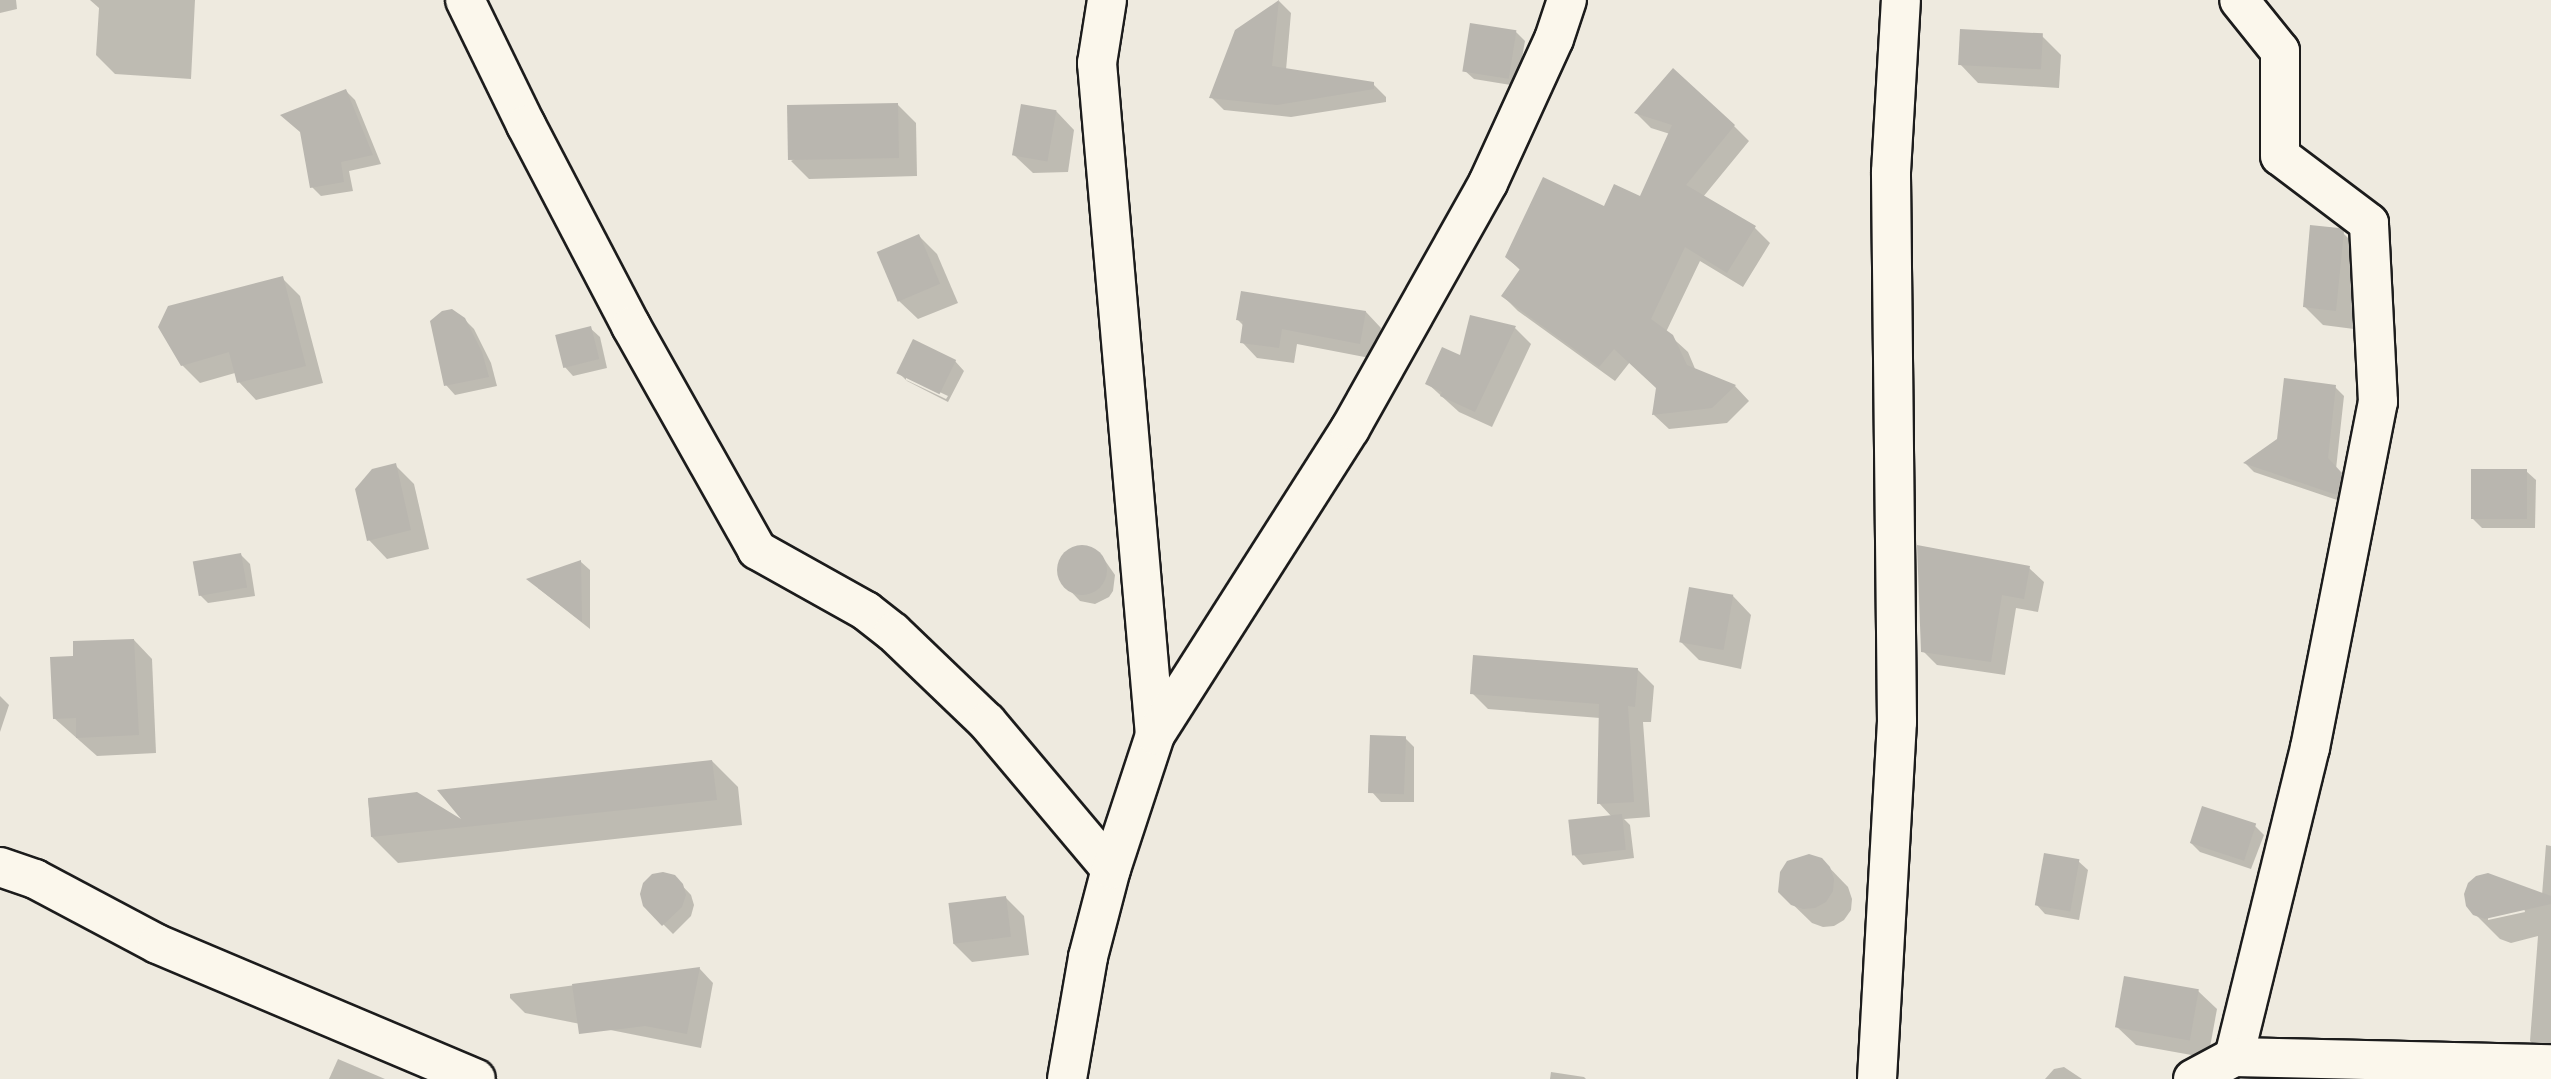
<!DOCTYPE html>
<html>
<head>
<meta charset="utf-8">
<style>
  body { margin:0 }
  #map { position:relative; width:2551px; height:1079px; overflow:hidden; background:#eeeadf; font-family:Sriracha,sans-serif }
  div>[style] { position:absolute }
  .shadow>* { inset:0; background:#0003 }
  .building>* { inset:0; background:#b9b6af; transform-origin:0 0 }
  .round { border-radius:50% }
  .roads { filter:drop-shadow(2px 0 #1c1c1c) drop-shadow(-2px 0 #1c1c1c) drop-shadow(0 2px #1c1c1c) drop-shadow(0 -2px #1c1c1c) }
  .minor>* { height:38px; margin:-19px; padding:0 19px; transform-origin:19px; border-radius:19px; background:#fbf7ec }
  span { translate:-50% -50%; white-space:nowrap; text-align:center; line-height:1.15; -webkit-text-stroke:6px #fbf7ec; paint-order:stroke }
</style>
</head>
<body>
<div id="map">
  <div class="shadow">
    <i style="clip-path:polygon(0 0,16px 0,17px 9px,0 13px)"></i>
    <i style="clip-path:polygon(90px 0,195px 0,191px 79px,115px 74px,96px 55px,99px 8px)"></i>
    <i style="clip-path:polygon(1279px 1px,1291px 13px,1286px 70px,1373px 84px,1386px 97px,1386px 102px,1291px 117px,1224px 110px,1211px 97px)"></i>
    <i style="clip-path:polygon(1515px 31px,1525px 41px,1517px 86px,1474px 79px,1464px 70px)"></i>
    <i style="clip-path:polygon(2042px 36px,2061px 55px,2059px 88px,1978px 83px,1960px 64px)"></i>
    <i style="clip-path:polygon(346px 91px,355px 100px,381px 164px,349px 171px,353px 191px,321px 196px,312px 187px)"></i>
    <i style="clip-path:polygon(897px 104px,916px 123px,917px 176px,809px 179px,791px 161px)"></i>
    <i style="clip-path:polygon(1056px 111px,1074px 130px,1068px 172px,1033px 173px,1014px 155px)"></i>
    <i style="clip-path:polygon(1636px 113px,1734px 126px,1749px 141px,1703px 197px,1755px 228px,1770px 243px,1743px 287px,1700px 261px,1666px 332px,1688px 352px,1696px 371px,1735px 386px,1749px 401px,1727px 423px,1669px 429px,1654px 415px,1658px 388px,1630px 362px,1615px 381px,1518px 311px,1503px 296px,1521px 271px,1507px 257px,1605px 208px,1641px 198px,1670px 134px,1651px 128px)"></i>
    <i style="clip-path:polygon(2343px 233px,2362px 252px,2354px 329px,2323px 325px,2304px 306px)"></i>
    <i style="clip-path:polygon(919px 236px,937px 254px,958px 303px,918px 319px,899px 301px)"></i>
    <i style="clip-path:polygon(282px 278px,300px 296px,323px 383px,256px 400px,239px 382px,235px 373px,200px 383px,182px 365px)"></i>
    <i style="clip-path:polygon(1366px 312px,1381px 328px,1375px 359px,1297px 344px,1294px 363px,1257px 358px,1242px 342px,1244px 326px,1238px 320px)"></i>
    <i style="clip-path:polygon(464px 319px,474px 329px,491px 363px,497px 386px,455px 395px,446px 385px,432px 321px)"></i>
    <i style="clip-path:polygon(590px 328px,600px 337px,607px 368px,573px 376px,564px 366px)"></i>
    <i style="clip-path:polygon(1515px 328px,1531px 344px,1492px 427px,1459px 412px,1427px 383px,1461px 358px)"></i>
    <i style="clip-path:polygon(evenodd,955px 361px,964px 371px,948px 402px,907px 381px,898px 372px,955px 361px,906px 376px,948px 396px,946px 399px,906px 380px,906px 376px)"></i>
    <i style="clip-path:polygon(2335px 387px,2344px 396px,2336px 469px,2350px 484px,2346px 503px,2254px 472px,2246px 464px,2278px 440px)"></i>
    <i style="clip-path:polygon(395px 465px,414px 484px,429px 549px,387px 559px,369px 540px)"></i>
    <i style="clip-path:polygon(2526px 471px,2536px 480px,2535px 528px,2482px 528px,2472px 518px)"></i>
    <i style="clip-path:polygon(1073px 548px,1096px 552px,1106px 562px,1115px 575px,1113px 591px,1109px 597px,1095px 604px,1080px 601px,1060px 580px,1059px 565px)"></i>
    <i style="clip-path:polygon(241px 555px,250px 564px,255px 596px,208px 603px,199px 594px)"></i>
    <i style="clip-path:polygon(581px 562px,590px 570px,590px 629px,538px 588px)"></i>
    <i style="clip-path:polygon(2029px 568px,2044px 582px,2038px 612px,2016px 608px,2005px 675px,1937px 665px,1923px 651px)"></i>
    <i style="clip-path:polygon(1733px 596px,1751px 615px,1741px 669px,1699px 660px,1681px 642px)"></i>
    <i style="clip-path:polygon(134px 640px,152px 659px,156px 753px,97px 756px,54px 718px,75px 658px)"></i>
    <i style="clip-path:polygon(1637px 669px,1654px 686px,1651px 722px,1643px 722px,1650px 817px,1624px 819px,1630px 825px,1634px 858px,1583px 865px,1574px 855px,1612px 817px,1599px 803px,1600px 718px,1488px 709px,1472px 693px)"></i>
    <i style="clip-path:polygon(0 696px,9px 705px,0 732px)"></i>
    <i style="clip-path:polygon(1405px 738px,1414px 747px,1414px 802px,1381px 802px,1372px 792px)"></i>
    <i style="clip-path:polygon(712px 761px,738px 787px,742px 825px,398px 863px,372px 837px,368px 799px,416px 794px,467px 824px)"></i>
    <i style="clip-path:polygon(2255px 826px,2264px 835px,2251px 869px,2200px 852px,2191px 843px)"></i>
    <i style="clip-path:polygon(evenodd,2546px 845px,2551px 846px,2551px 1062px,2530px 1041px,2538px 936px,2511px 943px,2500px 939px,2475px 914px,2542px 895px,2546px 845px,2524px 908px,2525px 912px,2488px 920px,2488px 916px,2524px 908px)"></i>
    <i style="clip-path:polygon(1821px 859px,1848px 887px,1852px 899px,1851px 910px,1844px 920px,1834px 926px,1823px 927px,1812px 923px,1780px 892px)"></i>
    <i style="clip-path:polygon(2078px 861px,2088px 870px,2079px 920px,2045px 914px,2036px 904px)"></i>
    <i style="clip-path:polygon(674px 877px,691px 895px,694px 905px,691px 916px,673px 934px,644px 905px)"></i>
    <i style="clip-path:polygon(1005px 897px,1024px 916px,1029px 955px,972px 962px,953px 943px)"></i>
    <i style="clip-path:polygon(699px 968px,713px 983px,701px 1048px,525px 1013px,510px 998px,510px 994px)"></i>
    <i style="clip-path:polygon(2198px 991px,2217px 1009px,2208px 1058px,2136px 1045px,2117px 1027px)"></i>
    <i style="clip-path:polygon(338px 1059px,385px 1079px,329px 1079px)"></i>
    <i style="clip-path:polygon(2064px 1067px,2082px 1079px,2045px 1079px,2054px 1069px)"></i>
    <i style="clip-path:polygon(1551px 1072px,1584px 1077px,1586px 1079px,1550px 1079px)"></i>
  </div>
  <div class="building">
    <i style="clip-path:polygon(1279px 0,1272px 66px,1374px 82px,1374px 89px,1277px 105px,1209px 98px,1235px 30px)"></i>
    <i style="left:1470px;top:23px;width:47px;height:49px;rotate:9deg"></i>
    <i style="left:1960px;top:29px;width:83px;height:36px;rotate:3deg"></i>
    <i style="clip-path:polygon(1673px 68px,1735px 125px,1686px 185px,1756px 226px,1727px 273px,1685px 247px,1651px 319px,1673px 335px,1687px 365px,1736px 385px,1712px 408px,1652px 415px,1656px 388px,1614px 349px,1599px 367px,1501px 296px,1520px 269px,1505px 257px,1543px 177px,1604px 206px,1614px 184px,1640px 196px,1672px 125px,1634px 113px)"></i>
    <i style="clip-path:polygon(346px 89px,373px 155px,341px 162px,344px 182px,310px 188px,300px 132px,280px 115px)"></i>
    <i style="left:898px;top:103px;width:55px;height:111px;rotate:89deg"></i>
    <i style="left:1021px;top:104px;width:36px;height:52px;rotate:10deg"></i>
    <i style="clip-path:polygon(2310px 225px,2339px 228px,2344px 231px,2336px 311px,2303px 307px)"></i>
    <i style="left:919px;top:234px;width:54px;height:46px;rotate:67deg"></i>
    <i style="clip-path:polygon(283px 276px,306px 366px,237px 383px,229px 352px,181px 366px,158px 327px,168px 306px)"></i>
    <i style="clip-path:polygon(1241px 291px,1366px 311px,1360px 344px,1282px 329px,1279px 348px,1240px 343px,1243px 321px,1236px 320px)"></i>
    <i style="clip-path:polygon(452px 309px,465px 318px,482px 352px,489px 377px,444px 386px,430px 321px,442px 311px)"></i>
    <i style="clip-path:polygon(1470px 315px,1516px 326px,1475px 412px,1440px 396px,1442px 392px,1425px 384px,1442px 347px,1460px 355px)"></i>
    <i style="left:591px;top:326px;width:34px;height:37px;rotate:76deg"></i>
    <i style="left:913px;top:339px;width:48px;height:38px;rotate:26deg"></i>
    <i style="clip-path:polygon(2284px 378px,2336px 385px,2328px 458px,2342px 473px,2337px 495px,2243px 463px,2277px 439px)"></i>
    <i style="clip-path:polygon(396px 463px,411px 530px,367px 541px,355px 489px,372px 469px)"></i>
    <i style="left:2471px;top:469px;width:56px;height:50px"></i>
    <i class="round" style="left:1057px;top:545px;width:50px;height:50px"></i>
    <i style="clip-path:polygon(1917px 545px,2030px 566px,2024px 599px,2002px 595px,1991px 662px,1921px 652px)"></i>
    <i style="left:241px;top:553px;width:35px;height:49px;rotate:80deg"></i>
    <i style="clip-path:polygon(581px 560px,582px 622px,526px 579px)"></i>
    <i style="left:1689px;top:587px;width:45px;height:56px;rotate:10deg"></i>
    <i style="clip-path:polygon(134px 639px,139px 735px,76px 738px,76px 718px,53px 719px,50px 657px,73px 656px,73px 641px)"></i>
    <i style="clip-path:polygon(1473px 655px,1638px 668px,1635px 707px,1628px 706px,1634px 802px,1597px 804px,1599px 704px,1470px 694px)"></i>
    <i style="left:1370px;top:735px;width:36px;height:58px;rotate:2deg"></i>
    <i style="clip-path:polygon(712px 760px,717px 800px,371px 837px,368px 798px,417px 792px,461px 819px,437px 790px)"></i>
    <i style="left:2202px;top:806px;width:57px;height:39px;rotate:18deg"></i>
    <i style="left:1622px;top:814px;width:36px;height:54px;rotate:84deg"></i>
    <i style="left:2044px;top:853px;width:36px;height:53px;rotate:10deg"></i>
    <i style="clip-path:polygon(1809px 854px,1822px 858px,1830px 867px,1834px 879px,1833px 891px,1826px 902px,1815px 908px,1803px 909px,1791px 905px,1778px 892px,1780px 872px,1787px 861px)"></i>
    <i style="clip-path:polygon(663px 872px,675px 875px,683px 884px,686px 895px,682px 907px,662px 926px,643px 906px,640px 894px,643px 883px,652px 874px)"></i>
    <i style="clip-path:polygon(2488px 873px,2551px 896px,2551px 904px,2485px 919px,2473px 915px,2466px 906px,2464px 894px,2468px 883px,2476px 876px)"></i>
    <i style="left:1006px;top:896px;width:41px;height:58px;rotate:83deg"></i>
    <i style="clip-path:polygon(700px 967px,687px 1034px,645px 1026px,579px 1034px,572px 984px)"></i>
    <i style="left:2124px;top:976px;width:76px;height:52px;rotate:10deg"></i>
  </div>
  <div class="roads">
    <div class="minor">
      <i style="left:465px;top:0;width:139px;rotate:64deg"></i>
      <i style="left:526px;top:125px;width:227px;rotate:62.4deg"></i>
      <i style="left:631px;top:326px;width:257px;rotate:60.6deg"></i>
      <i style="left:757px;top:550px;width:125px;rotate:29.2deg"></i>
      <i style="left:866px;top:611px;width:34px;rotate:38deg"></i>
      <i style="left:893px;top:632px;width:130px;rotate:43.8deg"></i>
      <i style="left:987px;top:722px;width:192px;rotate:49.9deg"></i>
      <i style="left:1107px;top:0;width:64px;rotate:99deg"></i>
      <i style="left:1097px;top:63px;width:674px;rotate:85.07deg"></i>
      <i style="left:0;top:867px;width:37px;rotate:19deg"></i>
      <i style="left:35px;top:879px;width:138px;rotate:28deg"></i>
      <i style="left:157px;top:944px;width:346px;rotate:22.9deg"></i>
      <i style="left:2234px;top:1057px;width:318px;rotate:-76.2deg"></i>
      <i style="left:2310px;top:748px;width:353px;rotate:-78.9deg"></i>
      <i style="left:2378px;top:402px;width:179px;rotate:-92.9deg"></i>
      <i style="left:2369px;top:223px;width:111px;rotate:-143deg"></i>
      <i style="left:2280px;top:156px;width:105px;rotate:-90deg"></i>
      <i style="left:2280px;top:51px;width:65px;rotate:-128.8deg"></i>
      <i style="left:1067px;top:1079px;width:124px;rotate:-80.2deg"></i>
      <i style="left:1088px;top:957px;width:91px;rotate:-75.4deg"></i>
      <i style="left:1111px;top:869px;width:141px;rotate:-71.8deg"></i>
      <i style="left:1155px;top:735px;width:363px;rotate:-57.5deg"></i>
      <i style="left:1350px;top:429px;width:282px;rotate:-60.7deg"></i>
      <i style="left:1488px;top:183px;width:158px;rotate:-65.4deg"></i>
      <i style="left:1554px;top:39px;width:41px;rotate:-71.6deg"></i>
      <i style="left:1877px;top:1079px;width:358px;rotate:-86.8deg"></i>
      <i style="left:1897px;top:722px;width:550px;rotate:-90.63deg"></i>
      <i style="left:1891px;top:172px;width:172px;rotate:-86.7deg"></i>
      <i style="left:2193px;top:1079px;width:47px;rotate:-28.2deg"></i>
      <i style="left:2234px;top:1057px;width:317px;rotate:1.3deg"></i>
    </div>
  </div>
</div>
</body>
</html>
